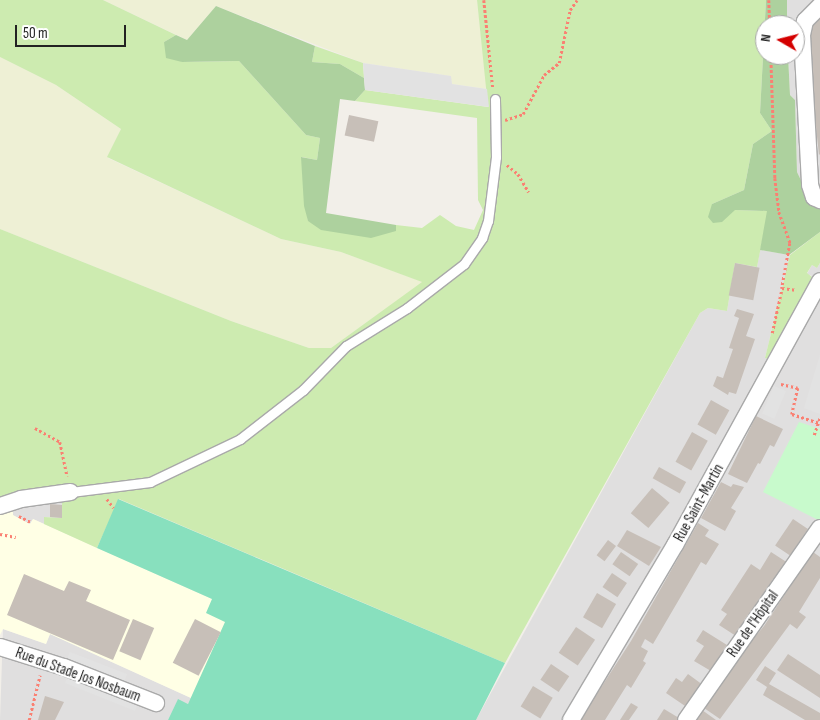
<!DOCTYPE html>
<html>
<head>
<meta charset="utf-8">
<style>
  body { margin:0 }
  #map { position:relative; width:820px; height:720px; overflow:hidden; background:#f2efe9; font-family:"Sofia Sans Condensed",sans-serif }
  div>[style] { position:absolute }
  .residential>* { inset:0; background:#e0dfdf }
  .education>* { inset:0; background:#ffffe5 }
  .farmland>* { inset:0; background:#eef0d5 }
  .grass>* { inset:0; background:#cdebb0 }
  .forest>* { inset:0; background:#add19e }
  .park>* { inset:0; background:#c8facc }
  .pitch>* { inset:0; background:#88e0be }
  .parking>* { inset:0; background:#e2e2e2; transform-origin:0 0 }
  .building>* { inset:0; background:#c7bfb8; transform-origin:0 0 }
  .path>* { height:2.5px; margin-top:-1.25px; transform-origin:0; background:repeating-linear-gradient(90deg,#fa8072 0 2.5px,transparent 0 5px) }
  .roads { filter:drop-shadow(1px 0 #a9a9a9) drop-shadow(-1px 0 #a9a9a9) drop-shadow(0 1px #a9a9a9) drop-shadow(0 -1px #a9a9a9) }
  .service>* { height:9px; margin:-4.5px; padding:0 4.5px; transform-origin:4.5px; border-radius:4.5px; background:#fff }
  .minor>* { height:16px; margin:-8px; padding:0 8px; transform-origin:8px; border-radius:8px; background:#fff }
  span { translate:-50% -50%; white-space:nowrap; text-align:center; line-height:1.15; -webkit-text-stroke:4.5px #fff; paint-order:stroke }
  .street-label { font-size:15px; color:#222 }
  .north { position:absolute; left:755px; top:15px; width:50px; height:50px; box-sizing:border-box; background:#fff; border:1px solid #a7a7a7; border-radius:50%; rotate:278deg; font-size:14px; font-weight:700; line-height:20px; text-align:center; color:#222 }
  .north::after { content:''; display:block; margin:auto; width:18px; height:22px; background:#d40000; clip-path:polygon(50% 0,100% 100%,50% 72%,0 100%) }
  .scale { position:absolute; left:15px; top:25px; width:111px; height:22px; box-sizing:border-box; border:2px solid #222; border-top:0; padding-left:6px; font-size:15px; line-height:18px; white-space:nowrap; color:#222; -webkit-text-stroke:4px #fff; paint-order:stroke }
</style>
</head>
<body>
<div id="map">
  <div class="residential">
    <i style="clip-path:polygon(787px 0,820px 0,820px 205px,808px 195px,797px 172px,795px 100px,790px 95px,788px 55px,795px 55px,795px 25px,787px 25px)"></i>
    <i style="clip-path:polygon(760px 250px,790px 255px,765px 358px,812px 276px,807px 274px,812px 265px,817px 268px,820px 263px,820px 720px,476px 720px,700px 313px,708px 308px,727px 311px,735px 263px,757px 267px)"></i>
    <i style="clip-path:polygon(0 499px,62px 501px,62px 518px,45px 517px,44px 524px,33px 519px,30px 524px,12px 515px)"></i>
    <i style="clip-path:polygon(3px 629px,46px 644px,50px 634px,191px 698px,188px 704px,178px 700px,168px 720px,0 720px)"></i>
  </div>
  <div class="education">
    <i style="clip-path:polygon(13px 509px,13px 515px,30px 524px,33px 519px,212px 599px,226px 622px,191px 698px,50px 634px,46px 644px,3px 629px,0 635px,0 513px)"></i>
  </div>
  <div class="farmland">
    <i style="clip-path:polygon(103px 0,477px 0,487px 89px,452px 84px,450px 76px,363px 63px,216px 6px,187px 40px)"></i>
    <i style="clip-path:polygon(0 57px,56px 85px,121px 129px,108px 158px,281px 239px,341px 252px,423px 282px,331px 348px,309px 348px,231px 321px,0 229px)"></i>
  </div>
  <div class="grass">
    <i style="clip-path:polygon(0 0,103px 0,176px 35px,164px 42px,182px 62px,239px 61px,306px 135px,320px 138px,317px 160px,302px 157px,308px 221px,395px 231px,396px 225px,422px 228px,440px 215px,456px 226px,474px 230px,483px 210px,478px 200px,477px 118px,355px 101px,365px 90px,488px 107px,477px 0,766px 0,760px 113px,772px 131px,753px 144px,744px 190px,712px 204px,735px 210px,768px 211px,757px 267px,735px 263px,727px 311px,708px 308px,700px 313px,505px 663px,119px 499px,97px 548px,44px 524px,44px 517px,62px 518px,62px 501px,0 499px,0 229px,231px 321px,309px 348px,331px 348px,422px 282px,341px 252px,281px 239px,107px 157px,121px 129px,56px 85px,0 57px)"></i>
    <i style="clip-path:polygon(315px 46px,363px 63px,364px 78px,340px 64px,312px 62px)"></i>
    <i style="clip-path:polygon(820px 232px,820px 263px,817px 268px,812px 265px,807px 273px,812px 277px,769px 359px,765px 358px,790px 255px)"></i>
  </div>
  <div class="forest">
    <i style="clip-path:polygon(766px 0,787px 0,787px 25px,765px 25px,765px 55px,788px 55px,790px 95px,795px 100px,797px 172px,808px 195px,820px 205px,820px 232px,789px 255px,760px 250px,767px 211px,735px 210px,722px 222px,713px 223px,708px 217px,712px 204px,744px 190px,753px 144px,772px 131px,760px 113px)"></i>
    <i style="clip-path:polygon(216px 6px,315px 46px,312px 62px,340px 64px,364px 78px,365px 90px,355px 101px,340px 99px,326px 213px,396px 225px,396px 231px,371px 238px,321px 230px,308px 221px,304px 206px,301px 157px,317px 160px,320px 138px,306px 135px,239px 61px,182px 62px,166px 58px,164px 42px,176px 35px,187px 40px)"></i>
  </div>
  <div class="park">
    <i style="clip-path:polygon(799px 422px,820px 429px,820px 521px,763px 492px)"></i>
  </div>
  <div class="pitch">
    <i style="clip-path:polygon(118px 499px,505px 663px,476px 720px,168px 720px,178px 699px,188px 704px,225px 622px,206px 613px,212px 599px,97px 548px)"></i>
  </div>
  <div class="parking">
    <i style="clip-path:polygon(363px 63px,451px 76px,452px 84px,487px 89px,489px 107px,365px 90px)"></i>
    <i style="clip-path:polygon(820px 355px,820px 414px,804px 408px)"></i>
    <i style="left:774px;top:386px;width:13px;height:30px;rotate:23deg"></i>
    <i style="clip-path:polygon(70px 652px,127px 674px,121px 689px,140px 697px,135px 711px,65px 683px,70px 670px,64px 667px)"></i>
  </div>
  <div class="building">
    <i style="clip-path:polygon(820px 19px,820px 154px,819px 155px,810px 70px,813px 70px,809px 24px)"></i>
    <i style="left:349px;top:115px;width:30px;height:21px;rotate:12deg"></i>
    <i style="left:735px;top:263px;width:25px;height:33px;rotate:11deg"></i>
    <i style="clip-path:polygon(737px 309px,754px 314px,746px 336px,755px 339px,736px 394px,729px 392px,728px 395px,713px 386px,717px 376px,723px 378px,733px 349px,729px 348px,739px 318px,734px 316px)"></i>
    <i style="left:711px;top:400px;width:21px;height:28px;rotate:29deg"></i>
    <i style="clip-path:polygon(756px 416px,783px 429px,774px 447px,770px 445px,760px 464px,758px 463px,747px 483px,728px 474px)"></i>
    <i style="left:692px;top:432px;width:18px;height:34px;rotate:29deg"></i>
    <i style="left:659px;top:467px;width:31px;height:13px;rotate:29deg"></i>
    <i style="clip-path:polygon(721px 482px,731px 487px,733px 484px,744px 487px,731px 508px,736px 511px,725px 531px,701px 518px)"></i>
    <i style="left:652px;top:488px;width:23px;height:33px;rotate:40deg"></i>
    <i style="clip-path:polygon(50px 504px,62px 505px,62px 518px,50px 517px)"></i>
    <i style="left:793px;top:519px;width:18px;height:32px;rotate:34deg"></i>
    <i style="clip-path:polygon(698px 523px,709px 530px,705px 536px,719px 544px,706px 565px,701px 562px,653px 644px,645px 639px,641px 647px,648px 651px,643px 661px,646px 663px,631px 688px,627px 685px,605px 720px,580px 720px,631px 641px)"></i>
    <i style="clip-path:polygon(627px 530px,661px 547px,649px 566px,617px 546px)"></i>
    <i style="left:608px;top:540px;width:10px;height:19px;rotate:37deg"></i>
    <i style="left:621px;top:552px;width:21px;height:15px;rotate:35deg"></i>
    <i style="clip-path:polygon(771px 552px,788px 563px,776px 581px,773px 579px,736px 636px,719px 625px,727px 614px,721px 610px,751px 564px,760px 570px)"></i>
    <i style="clip-path:polygon(813px 552px,820px 557px,820px 578px,799px 612px,806px 617px,797px 629px,790px 624px,720px 719px,704px 708px,742px 652px,764px 626px)"></i>
    <i style="left:612px;top:573px;width:18px;height:17px;rotate:34deg"></i>
    <i style="clip-path:polygon(24px 574px,64px 591px,69px 581px,91px 590px,86px 601px,130px 620px,113px 660px,7px 615px)"></i>
    <i style="left:597px;top:593px;width:22px;height:28px;rotate:30deg"></i>
    <i style="left:133px;top:619px;width:23px;height:35px;rotate:23deg"></i>
    <i style="left:195px;top:619px;width:29px;height:49px;rotate:27deg"></i>
    <i style="left:576px;top:627px;width:23px;height:31px;rotate:34deg"></i>
    <i style="clip-path:polygon(703px 630px,727px 645px,711px 671px,694px 661px,704px 646px,696px 641px)"></i>
    <i style="clip-path:polygon(788px 654px,820px 675px,820px 698px,777px 670px)"></i>
    <i style="left:551px;top:664px;width:22px;height:19px;rotate:34deg"></i>
    <i style="clip-path:polygon(765px 666px,776px 673px,769px 684px,820px 713px,820px 720px,805px 720px,763px 695px,767px 687px,756px 680px)"></i>
    <i style="clip-path:polygon(688px 674px,703px 685px,688px 708px,666px 693px,676px 678px,682px 682px)"></i>
    <i style="left:533px;top:686px;width:23px;height:24px;rotate:31deg"></i>
    <i style="clip-path:polygon(45px 696px,64px 702px,55px 720px,38px 720px)"></i>
    <i style="clip-path:polygon(631px 703px,638px 707px,629px 720px,620px 720px)"></i>
    <i style="clip-path:polygon(664px 709px,679px 718px,678px 720px,657px 720px)"></i>
    <i style="clip-path:polygon(702px 710px,716px 720px,694px 720px)"></i>
  </div>
  <div class="path">
    <i style="left:484px;top:0;width:88px;rotate:84.2deg"></i>
    <i style="left:769px;top:0;width:25px;rotate:88deg"></i>
    <i style="left:771px;top:55px;width:123px;rotate:88.1deg"></i>
    <i style="left:775px;top:178px;width:34px;rotate:83deg"></i>
    <i style="left:779px;top:212px;width:33px;rotate:70deg"></i>
    <i style="left:790px;top:243px;width:46px;rotate:100.1deg"></i>
    <i style="left:782px;top:288px;width:15px;rotate:8deg"></i>
    <i style="left:505px;top:120px;width:19px;rotate:-18deg"></i>
    <i style="left:523px;top:114px;width:44px;rotate:-61.7deg"></i>
    <i style="left:544px;top:75px;width:19px;rotate:-39deg"></i>
    <i style="left:559px;top:63px;width:54px;rotate:-78.3deg"></i>
    <i style="left:570px;top:10px;width:12px;rotate:-55deg"></i>
    <i style="left:507px;top:165px;width:14px;rotate:39deg"></i>
    <i style="left:518px;top:174px;width:21px;rotate:59deg"></i>
    <i style="left:772px;top:333px;width:46px;rotate:-77.5deg"></i>
    <i style="left:781px;top:384px;width:17px;rotate:13deg"></i>
    <i style="left:798px;top:388px;width:27px;rotate:103deg"></i>
    <i style="left:792px;top:414px;width:29px;rotate:18deg"></i>
    <i style="left:35px;top:428px;width:29px;rotate:29deg"></i>
    <i style="left:60px;top:442px;width:35px;rotate:78deg"></i>
    <i style="left:814px;top:435px;width:18px;rotate:-71deg"></i>
    <i style="left:107px;top:499px;width:11px;rotate:52deg"></i>
    <i style="left:19px;top:516px;width:13px;rotate:27deg"></i>
    <i style="left:0;top:534px;width:16px;rotate:11deg"></i>
    <i style="left:29px;top:720px;width:46px;rotate:-76.3deg"></i>
  </div>
  <div class="roads">
    <div class="service">
      <i style="left:71px;top:492px;width:80px;rotate:-7.2deg"></i>
      <i style="left:150px;top:482px;width:100px;rotate:-25.5deg"></i>
      <i style="left:240px;top:439px;width:80px;rotate:-37.9deg"></i>
      <i style="left:303px;top:390px;width:62px;rotate:-45.7deg"></i>
      <i style="left:346px;top:346px;width:72px;rotate:-31.9deg"></i>
      <i style="left:407px;top:308px;width:72px;rotate:-37.7deg"></i>
      <i style="left:464px;top:264px;width:32px;rotate:-55deg"></i>
      <i style="left:482px;top:238px;width:18px;rotate:-71deg"></i>
      <i style="left:488px;top:221px;width:64px;rotate:-82.9deg"></i>
      <i style="left:496px;top:157px;width:58px;rotate:-91deg"></i>
    </div>
    <div class="minor">
      <i style="left:820px;top:6px;width:21px;rotate:135deg"></i>
      <i style="left:805px;top:21px;width:14px;rotate:102deg"></i>
      <i style="left:802px;top:35px;width:150px;rotate:86.9deg"></i>
      <i style="left:810px;top:185px;width:13px;rotate:72deg"></i>
      <i style="left:814px;top:197px;width:7px;rotate:27deg"></i>
      <i style="left:0;top:506px;width:22px;rotate:-18deg"></i>
      <i style="left:21px;top:499px;width:50px;rotate:-8deg"></i>
      <i style="left:0;top:647px;width:67px;rotate:17.4deg"></i>
      <i style="left:64px;top:667px;width:99px;rotate:21.4deg"></i>
      <i style="left:571px;top:720px;width:204px;rotate:-59.3deg"></i>
      <i style="left:675px;top:545px;width:301px;rotate:-61.2deg"></i>
      <i style="left:686px;top:720px;width:234px;rotate:-55.1deg"></i>
    </div>
  </div>
  <div class="street-label">
    <span style="left:699px;top:503px;rotate:-61deg">Rue Saint-Martin</span>
    <span style="left:753px;top:624px;rotate:-55deg">Rue de l'Hôpital</span>
    <span style="left:78px;top:675px;rotate:20deg">Rue du Stade Jos Nosbaum</span>
  </div>
  <div class="north">N</div>
  <div class="scale">50 m</div>
</div>
</body>
</html>
